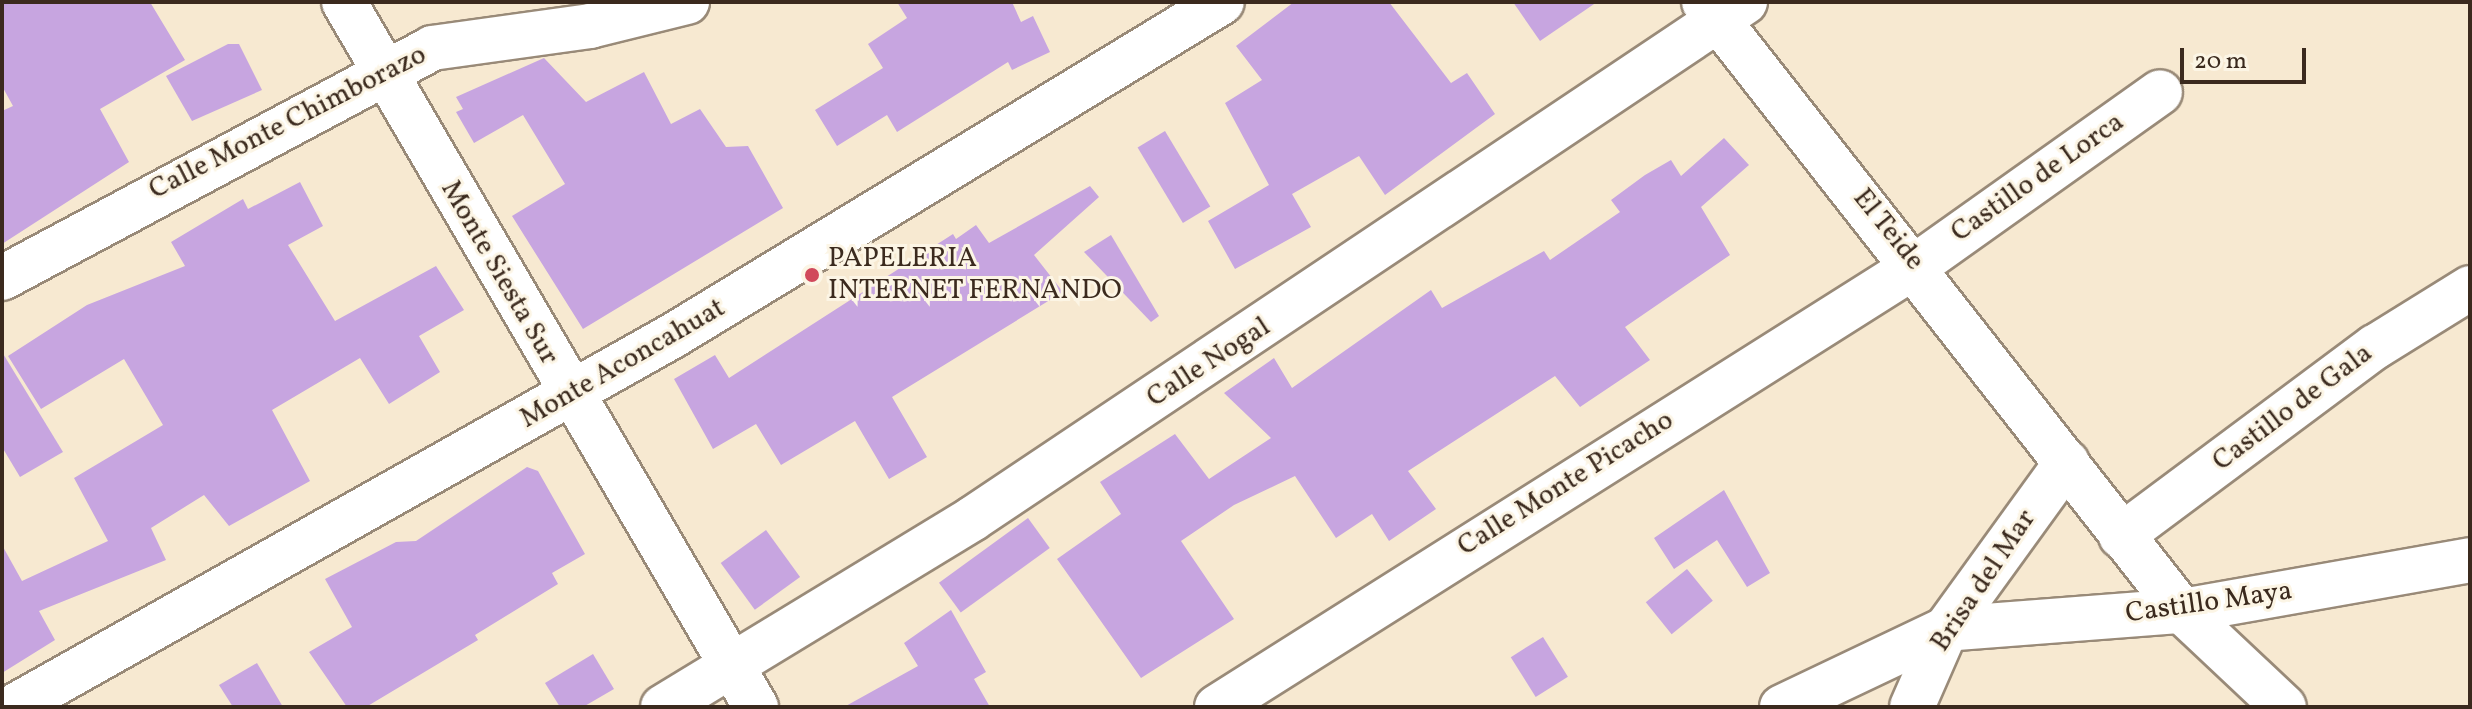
<!DOCTYPE html>
<html>
<head>
<meta charset="utf-8">
<style>
  body { margin:0 }
  #map { position:relative; width:2472px; height:709px; overflow:hidden; background:#f7e9d1; font-family:Vollkorn,serif }
  div>[style] { position:absolute }
  .building>* { inset:0; background:#c7a5e0; transform-origin:0 0 }
  .roads { filter:drop-shadow(2px 0 #998a78) drop-shadow(-2px 0 #998a78) drop-shadow(0 2px #998a78) drop-shadow(0 -2px #998a78) }
  .minor>* { height:44px; margin:-22px; padding:0 22px; transform-origin:22px; border-radius:22px; background:#fff }
  .dots>* { width:22px; height:22px; translate:-50% -50%; box-sizing:border-box; border:4px solid #fcf5e5; border-radius:50% }
  span { translate:-50% -50%; white-space:nowrap; text-align:center; line-height:1.15; -webkit-text-stroke:6px #fcf5e5; paint-order:stroke }
  .street-label { font-size:28px; color:#3b2a1e }
  .poi-label { font-size:28px; color:#3b2a1e }
  .left { translate:0 -50%; text-align:left }
  .frame { position:absolute; inset:0; border:4px solid #3b2a1e; pointer-events:none }
  .scale { position:absolute; left:2180px; top:48px; width:126px; height:36px; box-sizing:border-box; border:4px solid #3b2a1e; border-top:0; padding-left:10px; font-size:24px; line-height:28px; white-space:nowrap; color:#3b2a1e; -webkit-text-stroke:6px #fcf5e5; paint-order:stroke }
</style>
</head>
<body>
<div id="map">
  <div class="building">
    <i style="clip-path:polygon(2px 2px,150px 2px,185px 60px,100px 109px,129px 162px,2px 244px,2px 111px,13px 106px,2px 86px)"></i>
    <i style="clip-path:polygon(897px 2px,1012px 2px,1021px 22px,1033px 16px,1050px 52px,1012px 70px,1008px 62px,897px 132px,887px 115px,837px 146px,815px 110px,883px 68px,868px 44px,907px 18px)"></i>
    <i style="clip-path:polygon(1294px 2px,1389px 2px,1451px 83px,1467px 73px,1495px 114px,1385px 195px,1359px 156px,1292px 194px,1311px 227px,1235px 269px,1208px 221px,1269px 185px,1225px 103px,1262px 80px,1236px 46px)"></i>
    <i style="clip-path:polygon(1513px 2px,1597px 2px,1540px 41px)"></i>
    <i style="clip-path:polygon(228px 44px,239px 44px,262px 90px,192px 121px,166px 76px)"></i>
    <i style="clip-path:polygon(544px 58px,586px 102px,644px 72px,671px 124px,700px 109px,726px 147px,748px 146px,783px 208px,583px 329px,512px 216px,565px 184px,523px 115px,474px 143px,456px 112px,463px 109px,456px 97px)"></i>
    <i style="left:1165px;top:131px;width:88px;height:32px;rotate:59deg"></i>
    <i style="clip-path:polygon(1724px 138px,1749px 165px,1701px 207px,1730px 255px,1625px 327px,1650px 360px,1580px 407px,1555px 376px,1408px 471px,1436px 509px,1389px 541px,1372px 514px,1336px 538px,1295px 476px,1234px 505px,1181px 541px,1234px 619px,1141px 678px,1057px 559px,1121px 514px,1100px 482px,1175px 434px,1209px 479px,1271px 438px,1224px 393px,1274px 358px,1292px 388px,1431px 290px,1442px 308px,1544px 251px,1550px 260px,1620px 212px,1611px 200px,1645px 175px,1671px 160px,1681px 176px)"></i>
    <i style="clip-path:polygon(300px 182px,323px 226px,288px 245px,335px 321px,436px 266px,464px 310px,419px 336px,440px 372px,389px 404px,360px 358px,272px 410px,310px 481px,229px 526px,204px 495px,151px 528px,166px 560px,39px 611px,55px 640px,2px 673px,2px 545px,22px 581px,108px 541px,74px 478px,163px 425px,124px 359px,41px 409px,8px 356px,87px 305px,185px 266px,171px 242px,243px 199px,248px 209px)"></i>
    <i style="clip-path:polygon(1090px 186px,1099px 197px,1034px 255px,1063px 292px,892px 397px,927px 457px,889px 479px,855px 421px,781px 465px,756px 424px,713px 449px,674px 379px,715px 355px,729px 378px,953px 234px,956px 239px,976px 225px,989px 243px)"></i>
    <i style="clip-path:polygon(1111px 235px,1159px 316px,1151px 322px,1084px 252px)"></i>
    <i style="clip-path:polygon(2px 352px,63px 452px,20px 477px,2px 447px)"></i>
    <i style="clip-path:polygon(527px 467px,538px 471px,585px 554px,552px 573px,558px 584px,475px 635px,478px 640px,366px 707px,347px 707px,309px 652px,352px 627px,325px 579px,396px 542px,416px 541px)"></i>
    <i style="clip-path:polygon(1724px 490px,1770px 573px,1747px 587px,1717px 540px,1674px 569px,1654px 538px)"></i>
    <i style="left:1028px;top:518px;width:37px;height:110px;rotate:54deg"></i>
    <i style="left:766px;top:530px;width:58px;height:56px;rotate:54deg"></i>
    <i style="left:1687px;top:569px;width:41px;height:53px;rotate:51deg"></i>
    <i style="clip-path:polygon(951px 610px,986px 672px,974px 679px,990px 707px,844px 707px,918px 666px,904px 643px)"></i>
    <i style="left:1543px;top:637px;width:47px;height:38px;rotate:58deg"></i>
    <i style="clip-path:polygon(593px 654px,614px 689px,583px 707px,560px 707px,545px 683px)"></i>
    <i style="clip-path:polygon(257px 663px,283px 707px,233px 707px,219px 685px)"></i>
  </div>
  <div class="roads">
    <div class="minor">
      <i style="left:344px;top:2px;width:817px;rotate:59.7deg"></i>
      <i style="left:1704px;top:2px;width:774px;rotate:51.87deg"></i>
      <i style="left:2182px;top:611px;width:140px;rotate:43.3deg"></i>
      <i style="left:2px;top:278px;width:488px;rotate:-28.1deg"></i>
      <i style="left:432px;top:48px;width:160px;rotate:-7.9deg"></i>
      <i style="left:590px;top:26px;width:100px;rotate:-13.9deg"></i>
      <i style="left:2121px;top:536px;width:317px;rotate:-36.7deg"></i>
      <i style="left:2375px;top:347px;width:112px;rotate:-31.8deg"></i>
      <i style="left:13px;top:707px;width:758px;rotate:-29.37deg"></i>
      <i style="left:674px;top:335px;width:641px;rotate:-31.29deg"></i>
      <i style="left:663px;top:707px;width:362px;rotate:-31.3deg"></i>
      <i style="left:972px;top:519px;width:930px;rotate:-33.78deg"></i>
      <i style="left:1217px;top:707px;width:828px;rotate:-32.27deg"></i>
      <i style="left:1917px;top:265px;width:298px;rotate:-35.4deg"></i>
      <i style="left:1782px;top:707px;width:182px;rotate:-25.4deg"></i>
      <i style="left:1946px;top:629px;width:237px;rotate:-4.4deg"></i>
      <i style="left:2182px;top:611px;width:292px;rotate:-10deg"></i>
      <i style="left:1912px;top:707px;width:85px;rotate:-66.4deg"></i>
      <i style="left:1946px;top:629px;width:206px;rotate:-54.1deg"></i>
    </div>
  </div>
  <div class="dots">
    <i style="left:812px;top:275px;background:#d1495b"></i>
  </div>
  <div class="street-label">
    <span style="left:288px;top:123px;rotate:-27deg">Calle Monte Chimborazo</span>
    <span style="left:2038px;top:178px;rotate:-35deg">Castillo de Lorca</span>
    <span style="left:1888px;top:230px;rotate:51deg">El Teide</span>
    <span style="left:499px;top:273px;rotate:60deg">Monte Siesta Sur</span>
    <span style="left:1209px;top:363px;rotate:-33deg">Calle Nogal</span>
    <span style="left:623px;top:364px;rotate:-30deg">Monte Aconcahuat</span>
    <span style="left:2293px;top:408px;rotate:-37deg">Castillo de Gala</span>
    <span style="left:1566px;top:484px;rotate:-32deg">Calle Monte Picacho</span>
    <span style="left:1984px;top:581px;rotate:-56deg">Brisa del Mar</span>
    <span style="left:2209px;top:603px;rotate:-8deg">Castillo Maya</span>
  </div>
  <div class="poi-label">
    <span class="left" style="left:828px;top:275px">PAPELERIA<br>INTERNET FERNANDO</span>
  </div>
  <div class="frame"></div>
  <div class="scale">20 m</div>
</div>
</body>
</html>
